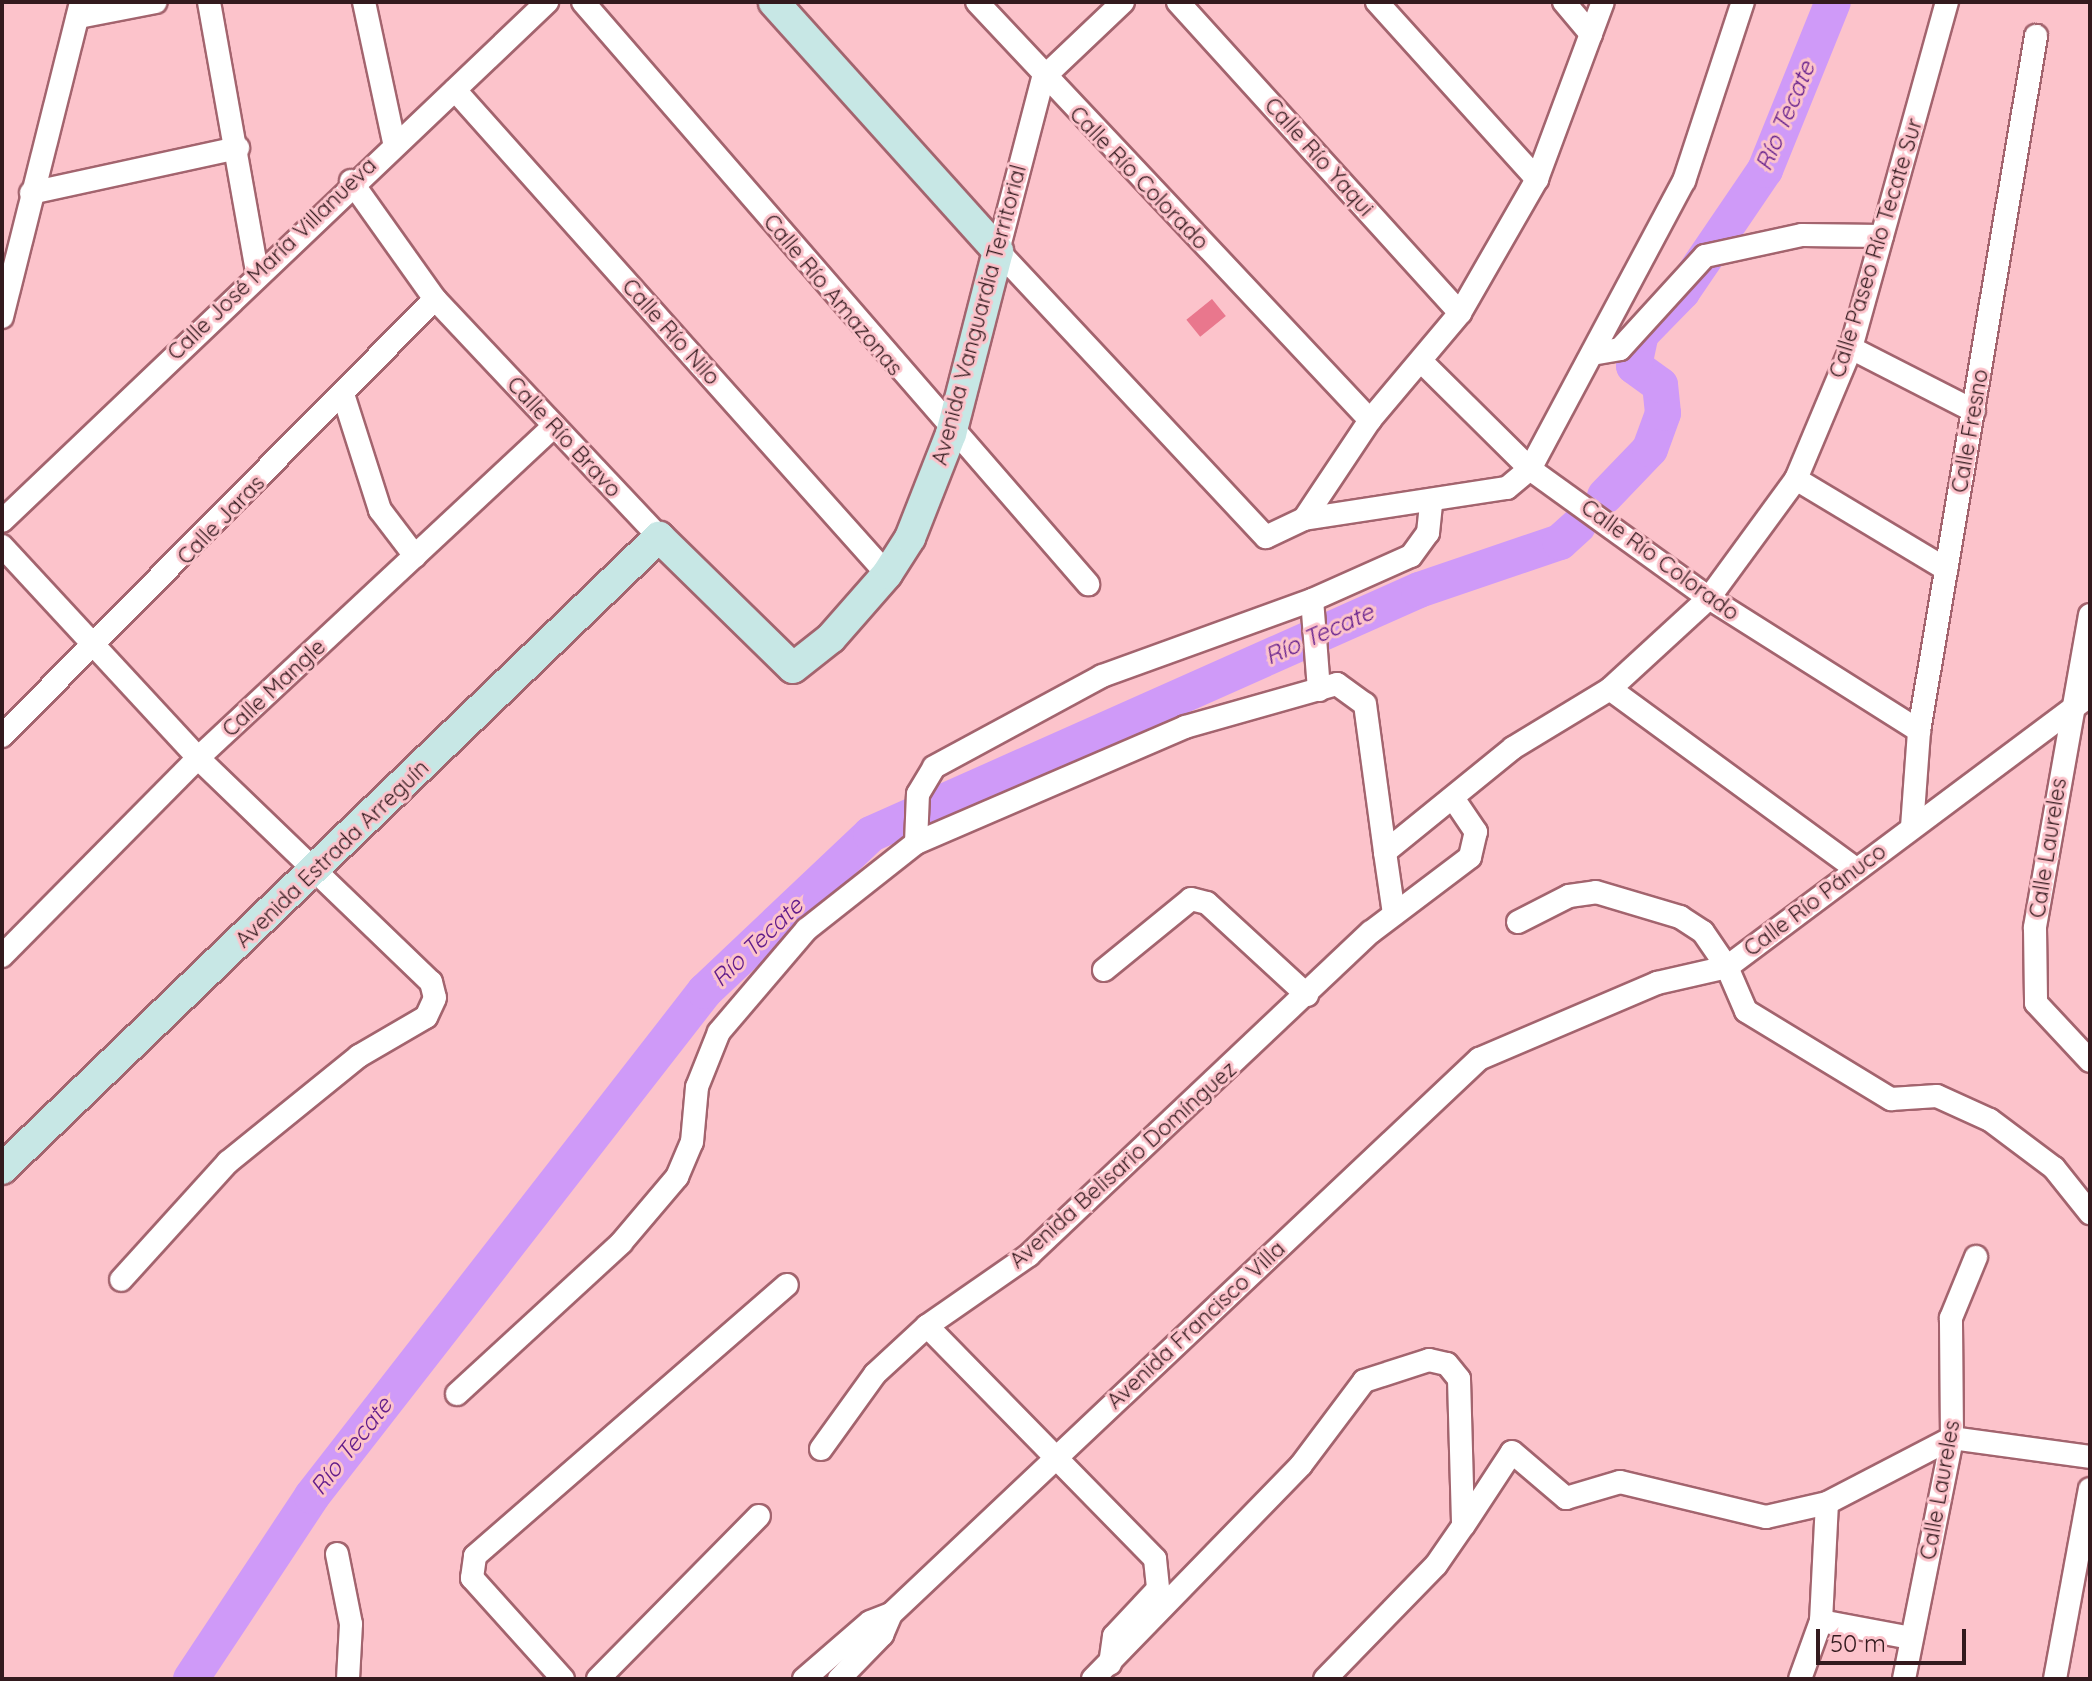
<!DOCTYPE html>
<html>
<head>
<meta charset="utf-8">
<style>
  body { margin:0 }
  #map { position:relative; width:2092px; height:1681px; overflow:hidden; background:#fcc3cb; font-family:Quicksand,sans-serif }
  div>[style] { position:absolute }
  .river>* { height:36px; margin:-18px; padding:0 18px; transform-origin:18px; border-radius:18px; background:#cf9af8 }
  .building>* { inset:0; background:#e9778d; transform-origin:0 0 }
  .roads { filter:drop-shadow(2px 0 #a3646e) drop-shadow(-2px 0 #a3646e) drop-shadow(0 2px #a3646e) drop-shadow(0 -2px #a3646e) }
  .street>* { height:22px; margin:-11px; padding:0 11px; transform-origin:11px; border-radius:11px; background:#fff }
  .secondary>* { height:30px; margin:-15px; padding:0 15px; transform-origin:15px; border-radius:15px; background:#c7e7e5 }
  span { translate:-50% -50%; white-space:nowrap; text-align:center; line-height:1.15; -webkit-text-stroke:6px #fcc3cb; paint-order:stroke }
  .street-label { font-size:22px; color:#331a1e }
  .water-label { font-size:24px; color:#631d8b; font-style:italic }
  .frame { position:absolute; inset:0; border:4px solid #331a1e; pointer-events:none }
  .scale { position:absolute; left:1816px; top:1629px; width:150px; height:36px; box-sizing:border-box; border:4px solid #331a1e; border-top:0; padding-left:10px; font-size:24px; line-height:28px; white-space:nowrap; color:#331a1e; -webkit-text-stroke:6px #fcc3cb; paint-order:stroke }
</style>
</head>
<body>
<div id="map">
  <div class="river">
    <i style="left:1605px;top:496px;width:65px;rotate:-46.2deg"></i>
    <i style="left:1650px;top:449px;width:38px;rotate:-70deg"></i>
    <i style="left:1663px;top:413px;width:28px;rotate:-96deg"></i>
    <i style="left:1660px;top:385px;width:32px;rotate:-144deg"></i>
    <i style="left:1634px;top:366px;width:33px;rotate:-78deg"></i>
    <i style="left:1641px;top:334px;width:59px;rotate:-45.7deg"></i>
    <i style="left:1682px;top:292px;width:148px;rotate:-55.8deg"></i>
    <i style="left:1765px;top:170px;width:181px;rotate:-68deg"></i>
    <i style="left:191px;top:1679px;width:219px;rotate:-56.5deg"></i>
    <i style="left:312px;top:1496px;width:640px;rotate:-52.11deg"></i>
    <i style="left:705px;top:991px;width:228px;rotate:-43.4deg"></i>
    <i style="left:871px;top:834px;width:600px;rotate:-24deg"></i>
    <i style="left:1419px;top:590px;width:149px;rotate:-18.8deg"></i>
    <i style="left:1560px;top:542px;width:24px;rotate:-42deg"></i>
  </div>
  <div class="building">
    <i style="left:1212px;top:299px;width:22px;height:33px;rotate:51deg"></i>
  </div>
  <div class="roads">
    <div class="street">
      <i style="left:209px;top:2px;width:274px;rotate:79.9deg"></i>
      <i style="left:364px;top:2px;width:143px;rotate:77.9deg"></i>
      <i style="left:583px;top:2px;width:771px;rotate:49.05deg"></i>
      <i style="left:977px;top:2px;width:574px;rotate:46.77deg"></i>
      <i style="left:1123px;top:2px;width:110px;rotate:136.5deg"></i>
      <i style="left:1043px;top:78px;width:179px;rotate:104.6deg"></i>
      <i style="left:998px;top:251px;width:392px;rotate:46.9deg"></i>
      <i style="left:1266px;top:537px;width:42px;rotate:-25.3deg"></i>
      <i style="left:1304px;top:519px;width:119px;rotate:-56.3deg"></i>
      <i style="left:1370px;top:420px;width:140px;rotate:-49.9deg"></i>
      <i style="left:1460px;top:313px;width:155px;rotate:-60.1deg"></i>
      <i style="left:1537px;top:179px;width:189px;rotate:-69.6deg"></i>
      <i style="left:1178px;top:2px;width:420px;rotate:47.8deg"></i>
      <i style="left:1377px;top:2px;width:239px;rotate:47.9deg"></i>
      <i style="left:1564px;top:2px;width:42px;rotate:49.8deg"></i>
      <i style="left:78px;top:17px;width:79px;rotate:-10.9deg"></i>
      <i style="left:455px;top:90px;width:649px;rotate:48.25deg"></i>
      <i style="left:351px;top:181px;width:145px;rotate:54.6deg"></i>
      <i style="left:435px;top:299px;width:327px;rotate:46.7deg"></i>
      <i style="left:31px;top:193px;width:212px;rotate:-12.3deg"></i>
      <i style="left:2px;top:317px;width:325px;rotate:-75.9deg"></i>
      <i style="left:1851px;top:348px;width:138px;rotate:27.1deg"></i>
      <i style="left:1592px;top:354px;width:28px;rotate:-10deg"></i>
      <i style="left:1620px;top:349px;width:126px;rotate:-47.6deg"></i>
      <i style="left:1705px;top:256px;width:99px;rotate:-12.2deg"></i>
      <i style="left:1802px;top:235px;width:80px;rotate:0.7deg"></i>
      <i style="left:1422px;top:362px;width:152px;rotate:44.7deg"></i>
      <i style="left:1530px;top:469px;width:221px;rotate:35.8deg"></i>
      <i style="left:1709px;top:598px;width:249px;rotate:32.3deg"></i>
      <i style="left:343px;top:394px;width:122px;rotate:72.3deg"></i>
      <i style="left:380px;top:510px;width:58px;rotate:52.7deg"></i>
      <i style="left:1796px;top:479px;width:175px;rotate:31deg"></i>
      <i style="left:1304px;top:519px;width:205px;rotate:-8.7deg"></i>
      <i style="left:1507px;top:488px;width:30px;rotate:-40deg"></i>
      <i style="left:1530px;top:469px;width:327px;rotate:-61.9deg"></i>
      <i style="left:1684px;top:181px;width:188px;rotate:-71.8deg"></i>
      <i style="left:2px;top:521px;width:753px;rotate:-43.6deg"></i>
      <i style="left:2px;top:546px;width:289px;rotate:47.2deg"></i>
      <i style="left:198px;top:758px;width:323px;rotate:43.9deg"></i>
      <i style="left:431px;top:982px;width:16px;rotate:76deg"></i>
      <i style="left:435px;top:998px;width:21px;rotate:115deg"></i>
      <i style="left:426px;top:1017px;width:78px;rotate:149.8deg"></i>
      <i style="left:359px;top:1056px;width:169px;rotate:141deg"></i>
      <i style="left:228px;top:1162px;width:159px;rotate:132.2deg"></i>
      <i style="left:2090px;top:615px;width:318px;rotate:100deg"></i>
      <i style="left:2035px;top:928px;width:75px;rotate:89.2deg"></i>
      <i style="left:2036px;top:1003px;width:79px;rotate:47deg"></i>
      <i style="left:1610px;top:689px;width:305px;rotate:36.2deg"></i>
      <i style="left:1319px;top:690px;width:90px;rotate:-94.4deg"></i>
      <i style="left:1312px;top:600px;width:108px;rotate:-24deg"></i>
      <i style="left:1411px;top:556px;width:29px;rotate:-54deg"></i>
      <i style="left:1428px;top:533px;width:31px;rotate:-84deg"></i>
      <i style="left:2px;top:736px;width:615px;rotate:-45.26deg"></i>
      <i style="left:1912px;top:827px;width:96px;rotate:-85.8deg"></i>
      <i style="left:1919px;top:731px;width:705px;rotate:-80.44deg"></i>
      <i style="left:916px;top:843px;width:49px;rotate:-87.7deg"></i>
      <i style="left:918px;top:794px;width:31px;rotate:-59deg"></i>
      <i style="left:934px;top:767px;width:191px;rotate:-28.4deg"></i>
      <i style="left:1102px;top:676px;width:223px;rotate:-19.9deg"></i>
      <i style="left:1394px;top:914px;width:63px;rotate:-98.3deg"></i>
      <i style="left:1385px;top:852px;width:165px;rotate:-39.1deg"></i>
      <i style="left:1513px;top:748px;width:114px;rotate:-31.3deg"></i>
      <i style="left:1610px;top:689px;width:134px;rotate:-42.6deg"></i>
      <i style="left:1709px;top:598px;width:147px;rotate:-53.8deg"></i>
      <i style="left:1796px;top:479px;width:142px;rotate:-67.2deg"></i>
      <i style="left:1851px;top:348px;width:359px;rotate:-74.5deg"></i>
      <i style="left:1518px;top:922px;width:57px;rotate:-27deg"></i>
      <i style="left:1569px;top:896px;width:27px;rotate:-8deg"></i>
      <i style="left:1596px;top:892px;width:88px;rotate:16.6deg"></i>
      <i style="left:1680px;top:917px;width:27px;rotate:33deg"></i>
      <i style="left:1703px;top:932px;width:42px;rotate:55.6deg"></i>
      <i style="left:1727px;top:967px;width:48px;rotate:66.6deg"></i>
      <i style="left:1746px;top:1011px;width:170px;rotate:31.3deg"></i>
      <i style="left:1891px;top:1099px;width:46px;rotate:-3.7deg"></i>
      <i style="left:1937px;top:1096px;width:58px;rotate:24.4deg"></i>
      <i style="left:1990px;top:1120px;width:80px;rotate:36.9deg"></i>
      <i style="left:2054px;top:1168px;width:58px;rotate:51.3deg"></i>
      <i style="left:2px;top:956px;width:279px;rotate:-45.3deg"></i>
      <i style="left:198px;top:758px;width:487px;rotate:-43deg"></i>
      <i style="left:1104px;top:970px;width:112px;rotate:-39.2deg"></i>
      <i style="left:1191px;top:899px;width:16px;rotate:14deg"></i>
      <i style="left:1207px;top:903px;width:136px;rotate:42.6deg"></i>
      <i style="left:927px;top:1326px;width:326px;rotate:45.6deg"></i>
      <i style="left:1155px;top:1559px;width:30px;rotate:84deg"></i>
      <i style="left:1158px;top:1589px;width:64px;rotate:133.1deg"></i>
      <i style="left:1114px;top:1636px;width:28px;rotate:98deg"></i>
      <i style="left:457px;top:1394px;width:223px;rotate:-42.6deg"></i>
      <i style="left:621px;top:1243px;width:87px;rotate:-49.7deg"></i>
      <i style="left:677px;top:1177px;width:38px;rotate:-67deg"></i>
      <i style="left:692px;top:1142px;width:55px;rotate:-84.8deg"></i>
      <i style="left:697px;top:1087px;width:59px;rotate:-68.2deg"></i>
      <i style="left:719px;top:1032px;width:135px;rotate:-49.5deg"></i>
      <i style="left:807px;top:929px;width:139px;rotate:-38.3deg"></i>
      <i style="left:916px;top:843px;width:293px;rotate:-23.3deg"></i>
      <i style="left:1185px;top:727px;width:158px;rotate:-15.8deg"></i>
      <i style="left:1337px;top:684px;width:34px;rotate:36deg"></i>
      <i style="left:1365px;top:704px;width:149px;rotate:82.3deg"></i>
      <i style="left:821px;top:1449px;width:92px;rotate:-54.2deg"></i>
      <i style="left:875px;top:1374px;width:71px;rotate:-42.7deg"></i>
      <i style="left:927px;top:1326px;width:124px;rotate:-34.8deg"></i>
      <i style="left:1029px;top:1255px;width:470px;rotate:-43.4deg"></i>
      <i style="left:1371px;top:932px;width:124px;rotate:-37.1deg"></i>
      <i style="left:1470px;top:857px;width:26px;rotate:-77deg"></i>
      <i style="left:1476px;top:832px;width:37px;rotate:-124deg"></i>
      <i style="left:1464px;top:1525px;width:87px;rotate:-56.7deg"></i>
      <i style="left:1512px;top:1452px;width:71px;rotate:40.4deg"></i>
      <i style="left:1566px;top:1498px;width:56px;rotate:-16.5deg"></i>
      <i style="left:1620px;top:1482px;width:150px;rotate:13.5deg"></i>
      <i style="left:1766px;top:1517px;width:63px;rotate:-12.9deg"></i>
      <i style="left:1827px;top:1503px;width:141px;rotate:-27.5deg"></i>
      <i style="left:1952px;top:1438px;width:139px;rotate:7.8deg"></i>
      <i style="left:337px;top:1554px;width:71px;rotate:78.7deg"></i>
      <i style="left:351px;top:1624px;width:55px;rotate:93.1deg"></i>
      <i style="left:1821px;top:1621px;width:118px;rotate:-87.1deg"></i>
      <i style="left:563px;top:1679px;width:136px;rotate:-132deg"></i>
      <i style="left:472px;top:1578px;width:22px;rotate:-82deg"></i>
      <i style="left:475px;top:1556px;width:413px;rotate:-41deg"></i>
      <i style="left:598px;top:1679px;width:229px;rotate:-45.4deg"></i>
      <i style="left:804px;top:1679px;width:87px;rotate:-40.8deg"></i>
      <i style="left:870px;top:1622px;width:22px;rotate:-21deg"></i>
      <i style="left:891px;top:1614px;width:809px;rotate:-43.35deg"></i>
      <i style="left:1479px;top:1059px;width:194px;rotate:-23.1deg"></i>
      <i style="left:1657px;top:983px;width:72px;rotate:-12.9deg"></i>
      <i style="left:1727px;top:967px;width:454px;rotate:-36.8deg"></i>
      <i style="left:839px;top:1679px;width:62px;rotate:-45.7deg"></i>
      <i style="left:882px;top:1635px;width:23px;rotate:-67deg"></i>
      <i style="left:1093px;top:1679px;width:298px;rotate:-45.8deg"></i>
      <i style="left:1301px;top:1465px;width:105px;rotate:-53.1deg"></i>
      <i style="left:1364px;top:1381px;width:68px;rotate:-17.9deg"></i>
      <i style="left:1429px;top:1360px;width:18px;rotate:13deg"></i>
      <i style="left:1447px;top:1364px;width:19px;rotate:51deg"></i>
      <i style="left:1459px;top:1379px;width:147px;rotate:88.4deg"></i>
      <i style="left:1463px;top:1526px;width:47px;rotate:124.7deg"></i>
      <i style="left:1436px;top:1565px;width:159px;rotate:134.2deg"></i>
      <i style="left:1800px;top:1679px;width:62px;rotate:-70.1deg"></i>
      <i style="left:1821px;top:1621px;width:92px;rotate:10.7deg"></i>
      <i style="left:1904px;top:1679px;width:246px;rotate:-78.7deg"></i>
      <i style="left:1952px;top:1438px;width:120px;rotate:-90.5deg"></i>
      <i style="left:1951px;top:1318px;width:66px;rotate:-67.7deg"></i>
      <i style="left:2055px;top:1679px;width:193px;rotate:-79.6deg"></i>
    </div>
    <div class="secondary">
      <i style="left:2px;top:1169px;width:912px;rotate:-43.89deg"></i>
      <i style="left:659px;top:537px;width:187px;rotate:44.4deg"></i>
      <i style="left:793px;top:668px;width:48px;rotate:-38.3deg"></i>
      <i style="left:831px;top:638px;width:85px;rotate:-48.8deg"></i>
      <i style="left:887px;top:574px;width:43px;rotate:-57.4deg"></i>
      <i style="left:910px;top:538px;width:112px;rotate:-68.5deg"></i>
      <i style="left:951px;top:434px;width:189px;rotate:-75.6deg"></i>
      <i style="left:998px;top:251px;width:335px;rotate:-132deg"></i>
    </div>
  </div>
  <div class="street-label">
    <span style="left:1319px;top:157px;rotate:48deg">Calle Río Yaqui</span>
    <span style="left:1139px;top:178px;rotate:46deg">Calle Río Colorado</span>
    <span style="left:1876px;top:248px;rotate:-73deg">Calle Paseo Río Tecate Sur</span>
    <span style="left:272px;top:259px;rotate:-44deg">Calle José María Villanueva</span>
    <span style="left:833px;top:295px;rotate:50deg">Calle Río Amazonas</span>
    <span style="left:979px;top:315px;rotate:-75deg">Avenida Vanguardia Territorial</span>
    <span style="left:671px;top:332px;rotate:48deg">Calle Río Nilo</span>
    <span style="left:1970px;top:431px;rotate:-80deg">Calle Fresno</span>
    <span style="left:564px;top:437px;rotate:47deg">Calle Río Bravo</span>
    <span style="left:221px;top:520px;rotate:-46deg">Calle Jaras</span>
    <span style="left:1660px;top:560px;rotate:36deg">Calle Río Colorado</span>
    <span style="left:274px;top:688px;rotate:-43deg">Calle Mangle</span>
    <span style="left:2048px;top:848px;rotate:-81deg">Calle Laureles</span>
    <span style="left:332px;top:854px;rotate:-44deg">Avenida Estrada Arreguín</span>
    <span style="left:1815px;top:900px;rotate:-37deg">Calle Río Pánuco</span>
    <span style="left:1123px;top:1165px;rotate:-42deg">Avenida Belisario Domínguez</span>
    <span style="left:1196px;top:1325px;rotate:-43deg">Avenida Francisco Villa</span>
    <span style="left:1940px;top:1490px;rotate:-80deg">Calle Laureles</span>
  </div>
  <div class="water-label">
    <span style="left:1785px;top:116px;rotate:-67deg">Río Tecate</span>
    <span style="left:1319px;top:634px;rotate:-24deg">Río Tecate</span>
    <span style="left:757px;top:942px;rotate:-44deg">Río Tecate</span>
    <span style="left:351px;top:1446px;rotate:-52deg">Río Tecate</span>
  </div>
  <div class="frame"></div>
  <div class="scale">50 m</div>
</div>
</body>
</html>
